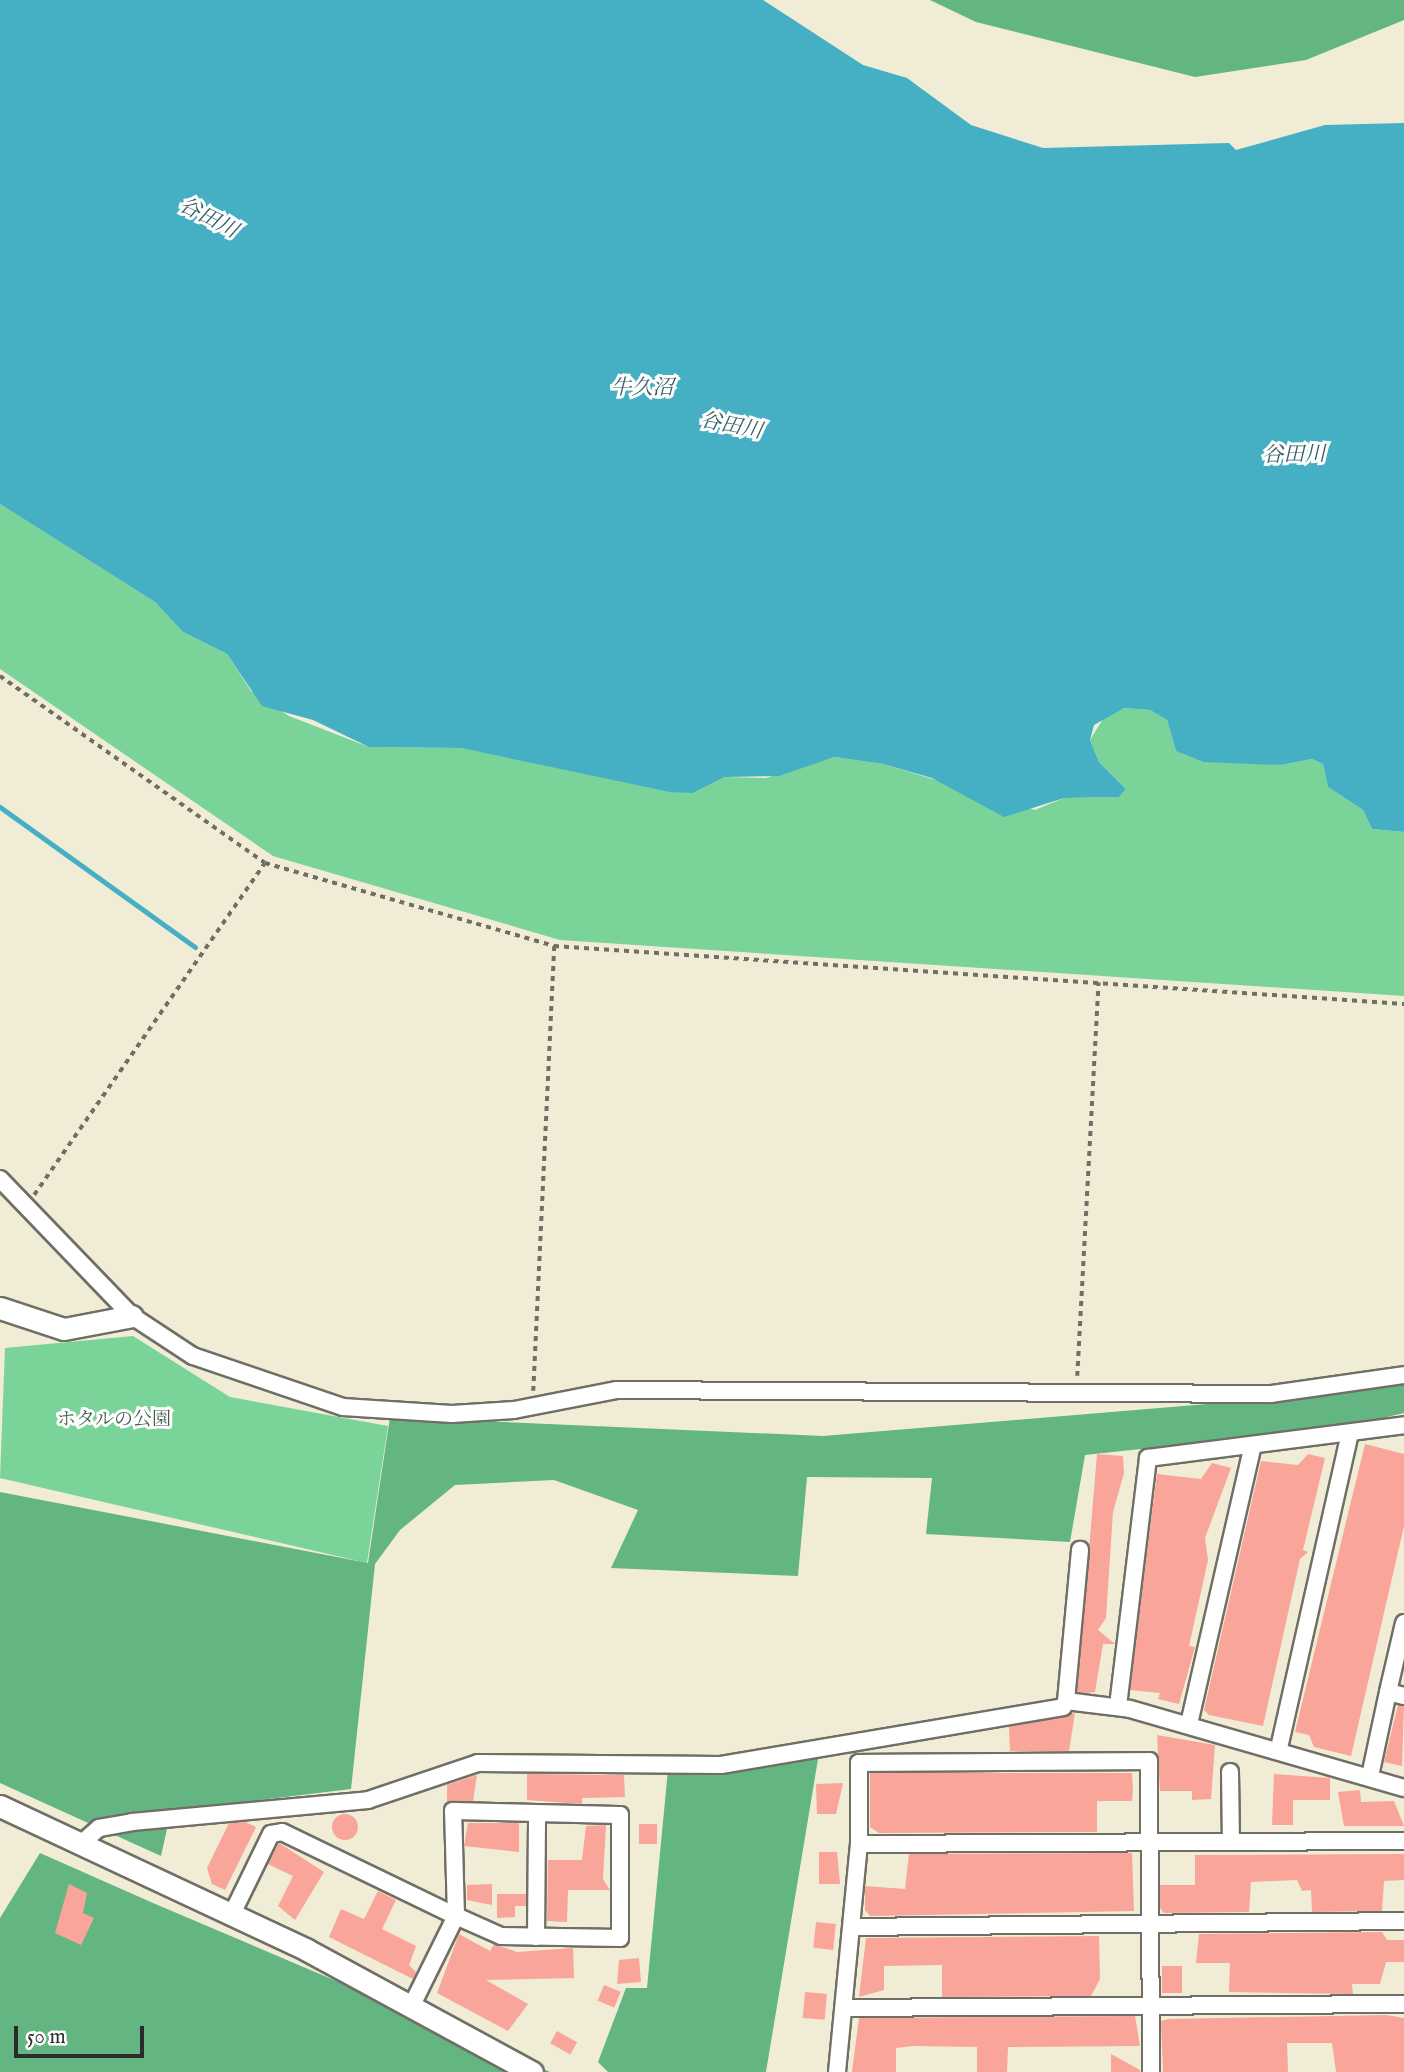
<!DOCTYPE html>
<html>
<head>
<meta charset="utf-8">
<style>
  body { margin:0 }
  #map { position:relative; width:1404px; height:2072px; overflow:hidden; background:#f0ecd5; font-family:"IM FELL English","Noto Serif JP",serif }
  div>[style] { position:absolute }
  .green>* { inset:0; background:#7ad399 }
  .forest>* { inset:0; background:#63b581 }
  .water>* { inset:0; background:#45afc4 }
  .stream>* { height:5px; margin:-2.5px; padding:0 2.5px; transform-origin:2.5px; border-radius:2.5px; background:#45afc4 }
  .building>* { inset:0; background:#f9a59a; transform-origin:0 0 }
  .round { border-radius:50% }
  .path>* { height:3.5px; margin-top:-1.75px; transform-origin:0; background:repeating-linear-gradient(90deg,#706f66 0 5px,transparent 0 10px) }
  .roads { filter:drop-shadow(2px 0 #706f66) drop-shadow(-2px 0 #706f66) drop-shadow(0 2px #706f66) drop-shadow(0 -2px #706f66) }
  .minor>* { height:16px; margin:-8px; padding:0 8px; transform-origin:8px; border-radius:8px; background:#fff }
  .tertiary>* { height:21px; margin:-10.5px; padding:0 10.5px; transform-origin:10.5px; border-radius:10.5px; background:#fff }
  span { translate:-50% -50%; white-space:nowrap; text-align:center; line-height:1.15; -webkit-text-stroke:6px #fff; paint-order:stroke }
  .park-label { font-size:19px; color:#435d4c }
  .water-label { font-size:21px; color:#356068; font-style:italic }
  .scale { position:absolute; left:14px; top:2026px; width:130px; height:32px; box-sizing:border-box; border:4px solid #2b2b2b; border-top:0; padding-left:9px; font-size:21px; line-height:24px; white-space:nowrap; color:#2b2b2b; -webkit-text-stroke:5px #fff; paint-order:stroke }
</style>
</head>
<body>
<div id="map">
  <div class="green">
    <i style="clip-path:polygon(0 504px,155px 602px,183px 632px,227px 654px,251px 691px,289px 716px,369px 747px,461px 748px,693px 793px,725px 777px,766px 778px,834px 757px,883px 764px,1035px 810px,1064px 798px,1119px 797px,1126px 789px,1099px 762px,1090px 740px,1106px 714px,1124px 708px,1150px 710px,1167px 720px,1176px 751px,1281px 765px,1312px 759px,1323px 764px,1328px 787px,1363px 810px,1372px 829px,1404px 832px,1404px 996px,560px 940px,273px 856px,0 669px)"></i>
    <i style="clip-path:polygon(133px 1336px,230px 1397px,388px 1426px,367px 1563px,0 1478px,5px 1348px)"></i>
  </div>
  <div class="forest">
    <i style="clip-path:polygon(930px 0,1404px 0,1404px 20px,1306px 60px,1195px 77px,976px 22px)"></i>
    <i style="clip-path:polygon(1404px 1379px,1404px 1413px,1345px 1427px,1085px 1455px,1070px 1542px,926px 1534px,932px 1478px,807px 1477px,798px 1576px,611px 1568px,638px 1510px,554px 1480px,455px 1485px,400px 1530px,375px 1564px,351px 1789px,171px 1811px,161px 1856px,0 1783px,0 1492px,368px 1563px,390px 1417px,823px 1436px,1267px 1399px)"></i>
    <i style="clip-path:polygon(819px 1753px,766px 2072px,608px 2072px,598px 2062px,626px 1988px,647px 1988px,668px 1770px,695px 1773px)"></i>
    <i style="clip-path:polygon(40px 1853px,153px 1903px,550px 2072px,0 2072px,0 1918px)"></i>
  </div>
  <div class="water">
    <i style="clip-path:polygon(0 0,763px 0,863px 65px,907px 78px,971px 125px,1043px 148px,1229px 143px,1236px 150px,1325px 125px,1404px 123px,1404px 832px,1372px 829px,1363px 810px,1328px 787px,1323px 764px,1312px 759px,1281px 765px,1204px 762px,1176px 751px,1167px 720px,1150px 710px,1124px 708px,1094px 725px,1090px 740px,1099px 762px,1126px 789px,1119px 797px,1064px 798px,1004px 817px,932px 778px,883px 764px,834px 757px,779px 776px,725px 777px,693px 793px,670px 792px,461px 748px,369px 747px,313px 720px,262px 706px,227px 654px,183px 632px,155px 602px,0 504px)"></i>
  </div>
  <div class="stream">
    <i style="left:0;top:807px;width:240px;rotate:35.7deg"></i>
  </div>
  <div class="building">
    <i style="clip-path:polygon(1365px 1444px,1404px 1454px,1404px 1526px,1351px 1756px,1314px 1747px,1309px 1735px,1295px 1732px)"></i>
    <i style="clip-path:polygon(1097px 1454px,1123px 1456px,1124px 1473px,1113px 1512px,1106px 1618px,1098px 1630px,1115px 1644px,1103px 1644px,1095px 1692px,1085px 1693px,1077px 1692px)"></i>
    <i style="clip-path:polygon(1308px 1454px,1325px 1458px,1303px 1550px,1308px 1552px,1300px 1559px,1263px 1726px,1209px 1715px,1204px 1710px,1261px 1461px,1298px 1465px)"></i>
    <i style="clip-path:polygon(1212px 1463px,1231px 1468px,1205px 1538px,1208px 1560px,1189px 1646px,1195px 1647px,1179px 1704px,1158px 1699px,1160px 1693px,1130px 1690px,1152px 1512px,1157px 1474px,1201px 1479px)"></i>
    <i style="clip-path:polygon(1398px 1705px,1404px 1706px,1402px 1766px,1384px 1762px)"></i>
    <i style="clip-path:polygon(1075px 1713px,1069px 1751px,1010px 1751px,1009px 1727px)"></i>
    <i style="clip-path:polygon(1157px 1735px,1215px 1745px,1211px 1799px,1192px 1800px,1192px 1791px,1160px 1791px)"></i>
    <i style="clip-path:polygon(870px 1773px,1132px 1773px,1133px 1791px,1132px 1801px,1097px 1801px,1097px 1832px,879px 1833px,870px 1827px)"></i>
    <i style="clip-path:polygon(527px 1774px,624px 1775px,625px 1797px,582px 1798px,582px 1804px,527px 1800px)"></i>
    <i style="clip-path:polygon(1274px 1774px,1330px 1778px,1330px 1800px,1293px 1800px,1293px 1825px,1272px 1825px)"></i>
    <i style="clip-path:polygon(477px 1775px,473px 1801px,447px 1802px,447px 1785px)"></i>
    <i style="clip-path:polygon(843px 1783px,836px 1814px,817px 1814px,816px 1784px)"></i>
    <i style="clip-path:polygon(1360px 1790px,1361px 1802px,1394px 1801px,1404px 1826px,1344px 1826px,1338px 1792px)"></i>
    <i class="round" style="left:332px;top:1814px;width:26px;height:26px"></i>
    <i style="clip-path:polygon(245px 1822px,256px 1827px,225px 1890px,212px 1884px,207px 1868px,229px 1823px)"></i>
    <i style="clip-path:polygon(468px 1823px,519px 1823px,519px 1852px,464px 1846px)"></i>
    <i style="left:639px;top:1824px;width:18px;height:20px"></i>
    <i style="clip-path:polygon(606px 1825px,603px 1879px,610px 1890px,568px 1890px,567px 1922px,547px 1921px,548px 1860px,582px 1860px,586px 1826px)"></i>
    <i style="clip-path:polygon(279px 1843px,324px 1872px,295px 1920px,278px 1906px,293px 1876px,268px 1864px)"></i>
    <i style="clip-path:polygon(819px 1852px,837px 1852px,840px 1884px,819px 1884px)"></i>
    <i style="clip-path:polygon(1132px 1853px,1134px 1911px,870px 1916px,865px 1910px,865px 1886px,905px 1889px,909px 1854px)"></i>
    <i style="clip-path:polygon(1404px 1854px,1404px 1880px,1384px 1881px,1382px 1911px,1312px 1912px,1311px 1890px,1302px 1891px,1297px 1880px,1251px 1882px,1249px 1912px,1164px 1913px,1160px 1908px,1160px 1885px,1195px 1885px,1195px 1855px)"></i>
    <i style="clip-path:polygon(69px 1884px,87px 1893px,83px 1913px,94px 1918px,81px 1945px,55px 1933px)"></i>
    <i style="clip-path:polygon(492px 1884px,492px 1905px,467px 1900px,467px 1885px)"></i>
    <i style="clip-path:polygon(378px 1891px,396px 1900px,382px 1929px,416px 1946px,409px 1965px,416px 1972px,413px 1979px,329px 1937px,341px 1909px,364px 1919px)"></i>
    <i style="clip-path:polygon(497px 1894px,526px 1894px,526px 1906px,515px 1906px,515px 1917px,497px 1918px)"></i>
    <i style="left:816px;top:1922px;width:20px;height:26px;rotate:6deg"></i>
    <i style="clip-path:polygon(1382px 1932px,1387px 1940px,1404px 1940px,1404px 1962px,1386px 1962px,1380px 1984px,1352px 1984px,1353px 1994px,1229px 1992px,1230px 1963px,1196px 1963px,1199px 1934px)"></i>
    <i style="clip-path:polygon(459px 1934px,490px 1951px,494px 1944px,517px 1952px,573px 1948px,574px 1978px,486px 1980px,528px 2004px,508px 2031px,437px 1993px)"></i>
    <i style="clip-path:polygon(1099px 1936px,1100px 1979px,1091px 1996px,942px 1997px,942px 1965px,884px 1966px,884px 1990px,859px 1997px,866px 1938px)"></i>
    <i style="clip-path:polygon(639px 1958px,641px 1982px,617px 1984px,619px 1960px)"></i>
    <i style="left:1182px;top:1966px;width:27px;height:20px;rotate:90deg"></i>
    <i style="left:604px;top:1985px;width:18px;height:17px;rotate:22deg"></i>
    <i style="left:805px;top:1992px;width:22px;height:26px;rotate:5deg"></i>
    <i style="clip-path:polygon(1386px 2015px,1404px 2018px,1404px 2072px,1336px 2072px,1332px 2043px,1287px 2043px,1288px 2072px,1163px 2072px,1161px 2021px,1169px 2019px)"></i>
    <i style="clip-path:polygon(1135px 2016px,1140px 2046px,1008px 2047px,1007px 2072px,977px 2072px,977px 2047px,913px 2046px,896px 2048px,896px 2072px,852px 2072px,859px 2018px)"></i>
    <i style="left:557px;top:2031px;width:23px;height:14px;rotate:29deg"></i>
    <i style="clip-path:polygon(1111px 2054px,1140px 2070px,1140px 2072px,1111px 2072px)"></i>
  </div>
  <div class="path">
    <i style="left:0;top:676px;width:324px;rotate:35.2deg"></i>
    <i style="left:265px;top:863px;width:301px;rotate:16deg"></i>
    <i style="left:554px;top:946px;width:852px;rotate:3.9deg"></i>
    <i style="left:34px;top:1195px;width:404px;rotate:-55.2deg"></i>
    <i style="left:1077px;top:1376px;width:394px;rotate:-86.9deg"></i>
    <i style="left:533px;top:1391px;width:445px;rotate:-87.3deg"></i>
  </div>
  <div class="roads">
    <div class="minor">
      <i style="left:0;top:1179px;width:190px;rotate:46.1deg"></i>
      <i style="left:132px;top:1316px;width:73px;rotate:33.3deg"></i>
      <i style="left:193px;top:1356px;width:158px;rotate:18.8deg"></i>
      <i style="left:343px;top:1407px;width:109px;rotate:3.7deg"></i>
      <i style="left:452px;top:1414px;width:62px;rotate:-3.7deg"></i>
      <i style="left:514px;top:1410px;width:105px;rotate:-11deg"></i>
      <i style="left:617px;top:1390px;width:654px;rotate:0.35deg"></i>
      <i style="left:1271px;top:1394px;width:134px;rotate:-8.1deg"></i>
      <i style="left:1404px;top:1623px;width:71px;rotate:103.1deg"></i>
      <i style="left:1388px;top:1692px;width:16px;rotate:14deg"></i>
      <i style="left:1066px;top:1701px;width:152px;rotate:-84.7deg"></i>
      <i style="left:1118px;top:1706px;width:250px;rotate:-83.1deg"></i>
      <i style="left:1148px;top:1458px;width:258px;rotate:-7.3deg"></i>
      <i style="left:1189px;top:1724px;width:283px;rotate:-77.1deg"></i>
      <i style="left:1279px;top:1748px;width:319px;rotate:-77.3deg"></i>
      <i style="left:1230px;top:1772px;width:69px;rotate:89.2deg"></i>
      <i style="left:1370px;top:1776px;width:86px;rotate:-77.9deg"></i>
      <i style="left:453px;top:1811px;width:167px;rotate:1.4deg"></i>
      <i style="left:620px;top:1815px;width:123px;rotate:90deg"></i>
      <i style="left:620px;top:1938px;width:119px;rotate:-179deg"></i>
      <i style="left:501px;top:1936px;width:49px;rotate:-156deg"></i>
      <i style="left:456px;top:1916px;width:105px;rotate:-91.6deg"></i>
      <i style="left:84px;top:1841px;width:20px;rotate:-41deg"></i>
      <i style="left:99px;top:1828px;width:34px;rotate:-10deg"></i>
      <i style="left:132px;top:1822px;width:237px;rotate:-5.3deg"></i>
      <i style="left:368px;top:1800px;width:116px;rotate:-18.6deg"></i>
      <i style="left:478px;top:1763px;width:243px;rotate:0.5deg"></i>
      <i style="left:721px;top:1765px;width:347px;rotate:-9.6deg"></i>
      <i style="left:1063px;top:1707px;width:7px;rotate:-63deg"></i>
      <i style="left:1066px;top:1701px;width:64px;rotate:7.1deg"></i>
      <i style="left:1130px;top:1709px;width:285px;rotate:16.1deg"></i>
      <i style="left:859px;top:1844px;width:545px;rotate:-0.32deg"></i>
      <i style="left:232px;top:1914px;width:89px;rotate:-64deg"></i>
      <i style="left:271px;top:1834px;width:11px;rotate:-10deg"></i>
      <i style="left:282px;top:1832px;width:193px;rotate:25.8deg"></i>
      <i style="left:456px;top:1916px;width:97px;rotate:116.3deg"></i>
      <i style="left:852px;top:1927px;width:552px;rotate:-0.62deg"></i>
      <i style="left:536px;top:1937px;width:124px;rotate:-89.5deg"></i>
      <i style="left:844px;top:2008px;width:560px;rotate:-0.41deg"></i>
      <i style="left:837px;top:2072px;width:229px;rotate:-84.5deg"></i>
      <i style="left:859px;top:1844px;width:81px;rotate:-90deg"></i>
      <i style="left:859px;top:1763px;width:290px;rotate:-0.4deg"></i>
      <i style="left:1149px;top:1761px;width:311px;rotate:89.6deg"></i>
    </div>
    <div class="tertiary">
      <i style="left:0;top:1308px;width:67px;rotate:18.2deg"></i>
      <i style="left:64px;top:1329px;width:69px;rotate:-10.8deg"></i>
      <i style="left:0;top:1806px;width:339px;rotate:25.1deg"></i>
      <i style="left:307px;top:1950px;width:256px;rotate:28.5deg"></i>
    </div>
  </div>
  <div class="park-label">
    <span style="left:114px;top:1421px">ホタルの公園</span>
  </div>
  <div class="water-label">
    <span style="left:208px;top:219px;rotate:27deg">谷田川</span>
    <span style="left:642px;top:389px">牛久沼</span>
    <span style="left:731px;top:427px;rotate:11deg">谷田川</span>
    <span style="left:1294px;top:456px;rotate:-1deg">谷田川</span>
  </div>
  <div class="scale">50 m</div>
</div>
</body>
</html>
